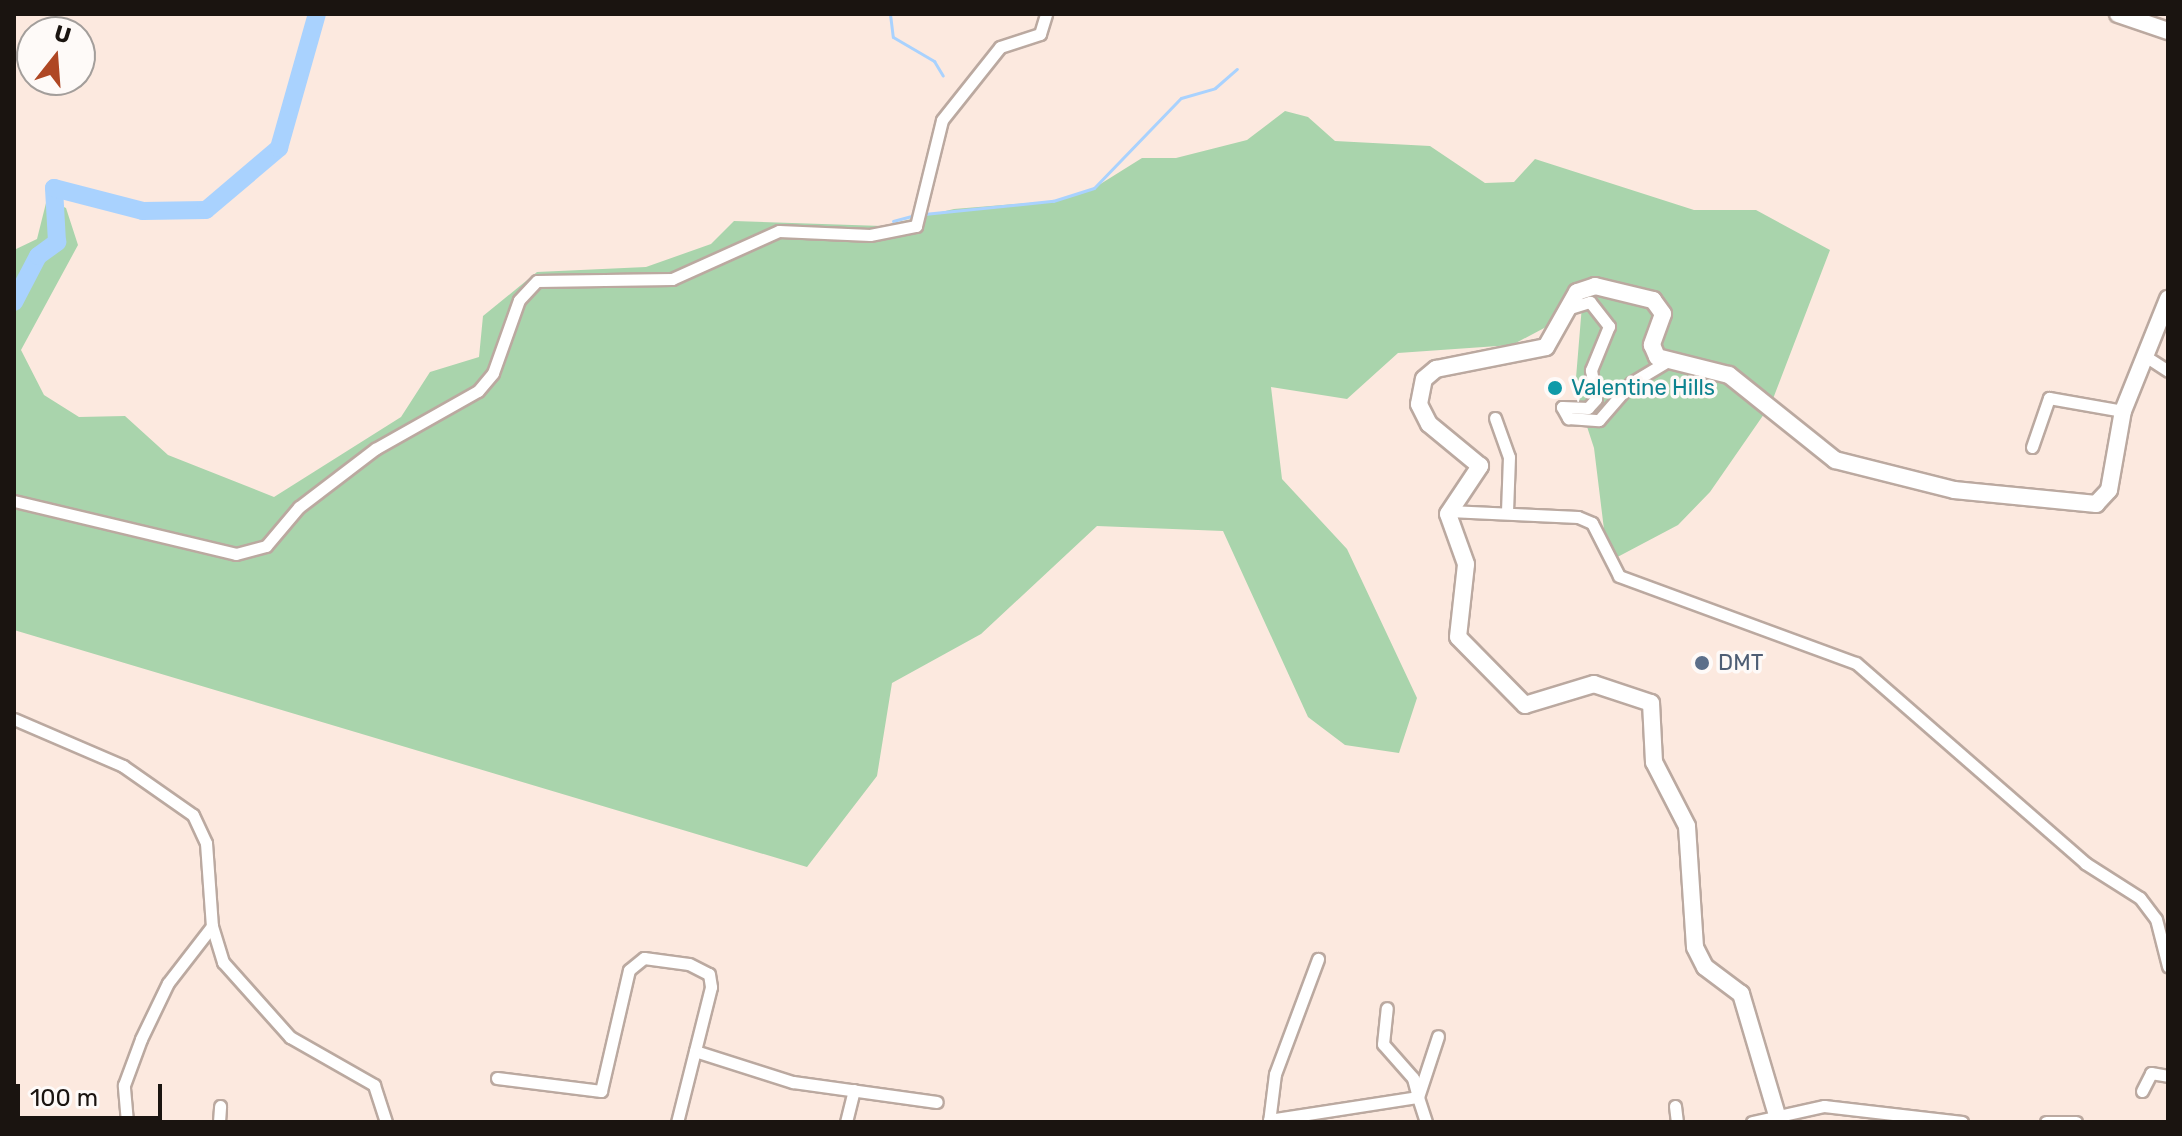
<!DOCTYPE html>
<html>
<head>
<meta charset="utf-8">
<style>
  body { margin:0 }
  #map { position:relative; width:2182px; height:1136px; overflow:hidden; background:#fce9df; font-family:Rubik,sans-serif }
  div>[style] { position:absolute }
  .green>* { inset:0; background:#a9d4ac }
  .stream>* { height:3px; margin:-1.5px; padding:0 1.5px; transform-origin:1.5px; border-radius:1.5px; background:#a9d2fe }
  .river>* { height:18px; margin:-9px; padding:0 9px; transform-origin:9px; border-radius:9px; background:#a9d2fe }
  .roads { filter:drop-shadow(2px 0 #bba9a0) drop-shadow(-2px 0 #bba9a0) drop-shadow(0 2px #bba9a0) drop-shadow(0 -2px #bba9a0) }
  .street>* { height:11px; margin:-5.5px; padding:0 5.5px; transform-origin:5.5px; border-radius:5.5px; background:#fff }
  .secondary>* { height:16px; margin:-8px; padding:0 8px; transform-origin:8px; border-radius:8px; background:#fff }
  .dots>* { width:22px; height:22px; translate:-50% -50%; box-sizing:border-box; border:4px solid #fefaf8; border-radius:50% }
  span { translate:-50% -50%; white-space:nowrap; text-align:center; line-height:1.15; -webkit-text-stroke:7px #fefaf8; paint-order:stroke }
  .culture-label { font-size:22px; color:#0d838f }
  .left { translate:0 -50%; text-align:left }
  .service-label { font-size:22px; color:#4e5e75 }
  .frame { position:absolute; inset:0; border:16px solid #1a1410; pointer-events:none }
  .north { position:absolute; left:16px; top:16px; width:80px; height:80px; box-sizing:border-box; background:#fefaf8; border:2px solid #a39e9b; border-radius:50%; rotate:17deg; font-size:22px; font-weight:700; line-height:32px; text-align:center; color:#1a1410 }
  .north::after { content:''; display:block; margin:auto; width:28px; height:36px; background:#af4724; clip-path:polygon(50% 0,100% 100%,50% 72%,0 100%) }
  .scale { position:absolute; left:16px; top:1084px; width:146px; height:36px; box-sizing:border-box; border:4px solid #1a1410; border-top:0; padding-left:10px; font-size:24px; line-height:28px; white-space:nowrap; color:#1a1410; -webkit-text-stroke:6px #fefaf8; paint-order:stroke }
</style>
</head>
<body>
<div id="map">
  <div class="green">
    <i style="clip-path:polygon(1285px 111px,1308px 117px,1335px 141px,1430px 146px,1485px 183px,1514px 182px,1535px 159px,1694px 210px,1756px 210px,1830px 250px,1771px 404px,1710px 492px,1678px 525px,1608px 562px,1594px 448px,1575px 390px,1584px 281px,1563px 318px,1512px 345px,1398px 353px,1347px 399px,1271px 387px,1282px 479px,1347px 549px,1417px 698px,1399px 753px,1345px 745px,1308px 717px,1223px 531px,1097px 526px,981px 634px,892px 683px,877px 776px,807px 867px,14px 630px,14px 250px,37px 239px,47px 199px,66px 208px,78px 245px,21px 350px,44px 395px,79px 417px,125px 416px,168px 455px,274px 497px,401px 417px,430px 372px,479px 357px,483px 316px,537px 272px,646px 267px,711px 244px,734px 221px,882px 226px,954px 209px,1053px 201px,1094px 188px,1142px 158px,1176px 158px,1247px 140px)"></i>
  </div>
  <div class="stream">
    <i style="left:890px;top:14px;width:23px;rotate:83deg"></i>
    <i style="left:893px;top:37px;width:48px;rotate:30.3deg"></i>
    <i style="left:934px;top:61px;width:17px;rotate:59deg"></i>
    <i style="left:924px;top:214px;width:130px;rotate:-5.8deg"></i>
    <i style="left:1053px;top:201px;width:43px;rotate:-17.6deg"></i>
    <i style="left:1094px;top:188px;width:125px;rotate:-46deg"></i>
    <i style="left:1181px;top:98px;width:35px;rotate:-16deg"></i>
    <i style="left:1215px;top:88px;width:29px;rotate:-41deg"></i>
    <i style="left:893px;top:221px;width:24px;rotate:-15deg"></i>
  </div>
  <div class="river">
    <i style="left:14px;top:302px;width:52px;rotate:-62.4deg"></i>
    <i style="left:38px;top:256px;width:24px;rotate:-36deg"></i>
    <i style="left:57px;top:242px;width:54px;rotate:-93.2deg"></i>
    <i style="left:54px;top:188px;width:92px;rotate:14.5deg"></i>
    <i style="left:143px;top:211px;width:63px;rotate:-0.9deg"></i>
    <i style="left:206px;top:210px;width:96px;rotate:-40.3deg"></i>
    <i style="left:279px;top:148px;width:139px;rotate:-74.2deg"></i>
  </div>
  <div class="roads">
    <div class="street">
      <i style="left:1570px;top:308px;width:21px;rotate:-17deg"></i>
      <i style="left:1590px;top:302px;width:31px;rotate:52deg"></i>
      <i style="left:1609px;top:326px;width:48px;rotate:112.2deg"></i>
      <i style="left:1591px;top:370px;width:29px;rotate:80deg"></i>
      <i style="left:1596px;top:399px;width:12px;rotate:132deg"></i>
      <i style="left:1588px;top:408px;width:26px;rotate:-178deg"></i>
      <i style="left:1562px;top:407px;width:13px;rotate:61deg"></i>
      <i style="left:1568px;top:418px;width:31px;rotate:4deg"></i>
      <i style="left:1599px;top:420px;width:49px;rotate:-49.1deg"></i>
      <i style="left:1631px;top:383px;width:39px;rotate:-31deg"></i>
      <i style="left:2145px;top:356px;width:27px;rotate:33deg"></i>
      <i style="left:1495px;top:418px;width:41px;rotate:70.3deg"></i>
      <i style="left:1509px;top:457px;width:54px;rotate:92.1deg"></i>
      <i style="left:2032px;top:447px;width:52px;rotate:-70.9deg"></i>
      <i style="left:2049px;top:398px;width:75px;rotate:10deg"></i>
      <i style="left:14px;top:501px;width:228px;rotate:13.4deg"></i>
      <i style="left:236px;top:554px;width:31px;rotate:-15deg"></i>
      <i style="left:266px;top:546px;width:51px;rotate:-49.8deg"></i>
      <i style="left:299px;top:507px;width:96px;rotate:-37.3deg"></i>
      <i style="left:375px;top:449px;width:118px;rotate:-29.4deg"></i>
      <i style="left:478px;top:391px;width:23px;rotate:-50deg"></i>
      <i style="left:493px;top:373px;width:77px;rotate:-70.4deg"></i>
      <i style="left:519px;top:300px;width:26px;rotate:-47deg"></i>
      <i style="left:537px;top:281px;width:135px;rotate:-0.8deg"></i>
      <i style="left:672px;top:279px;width:117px;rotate:-24.2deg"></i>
      <i style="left:779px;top:231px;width:91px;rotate:2.5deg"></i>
      <i style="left:870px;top:235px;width:47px;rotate:-11.1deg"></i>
      <i style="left:916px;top:226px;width:109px;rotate:-76.2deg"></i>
      <i style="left:942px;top:120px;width:93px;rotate:-51.5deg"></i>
      <i style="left:1000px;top:47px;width:42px;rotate:-18deg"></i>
      <i style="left:1040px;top:34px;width:21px;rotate:-73deg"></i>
      <i style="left:1449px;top:511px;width:129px;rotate:2.7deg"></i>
      <i style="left:1578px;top:517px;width:15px;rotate:23deg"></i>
      <i style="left:1592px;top:523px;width:59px;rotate:63deg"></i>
      <i style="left:1619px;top:576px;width:252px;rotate:20.2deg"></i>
      <i style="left:1856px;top:663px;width:304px;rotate:41.1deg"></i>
      <i style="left:2085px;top:863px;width:65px;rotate:32.5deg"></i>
      <i style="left:2140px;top:898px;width:26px;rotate:53deg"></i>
      <i style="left:2156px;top:919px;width:49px;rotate:75.7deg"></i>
      <i style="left:14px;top:719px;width:119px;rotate:23.3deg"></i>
      <i style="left:123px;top:766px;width:85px;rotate:35deg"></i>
      <i style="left:193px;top:815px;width:31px;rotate:65deg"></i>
      <i style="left:206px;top:843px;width:83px;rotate:85.9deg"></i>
      <i style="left:212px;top:926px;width:38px;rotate:73deg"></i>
      <i style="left:223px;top:962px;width:101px;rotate:48.2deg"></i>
      <i style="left:290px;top:1037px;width:97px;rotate:29.7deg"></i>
      <i style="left:374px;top:1085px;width:39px;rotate:72deg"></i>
      <i style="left:695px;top:1051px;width:103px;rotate:17.6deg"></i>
      <i style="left:793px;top:1082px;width:145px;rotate:7.9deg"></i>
      <i style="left:497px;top:1078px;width:105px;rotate:7.1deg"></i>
      <i style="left:601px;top:1091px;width:124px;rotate:-77deg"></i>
      <i style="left:629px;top:970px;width:19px;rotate:-39deg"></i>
      <i style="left:644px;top:958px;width:45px;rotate:7.6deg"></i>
      <i style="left:689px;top:964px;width:22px;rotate:27deg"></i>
      <i style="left:709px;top:974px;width:13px;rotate:81deg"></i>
      <i style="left:711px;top:987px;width:139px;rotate:104.1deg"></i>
      <i style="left:2142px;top:1091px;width:20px;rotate:-63deg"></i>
      <i style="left:2151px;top:1073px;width:17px;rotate:10deg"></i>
      <i style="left:1675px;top:1106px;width:16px;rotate:83deg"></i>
      <i style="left:1269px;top:1120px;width:151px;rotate:-8.8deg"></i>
      <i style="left:1418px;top:1097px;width:20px;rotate:-105deg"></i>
      <i style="left:1413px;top:1078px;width:45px;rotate:-131.4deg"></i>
      <i style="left:1383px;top:1044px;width:36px;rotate:-84deg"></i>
      <i style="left:127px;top:1122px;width:37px;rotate:-95deg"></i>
      <i style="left:124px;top:1085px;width:49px;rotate:-69.7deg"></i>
      <i style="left:141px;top:1039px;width:62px;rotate:-64.3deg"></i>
      <i style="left:168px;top:983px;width:72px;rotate:-52.3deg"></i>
      <i style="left:219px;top:1122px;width:16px;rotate:-86deg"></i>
      <i style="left:846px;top:1122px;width:33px;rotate:-76deg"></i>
      <i style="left:1269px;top:1122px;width:48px;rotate:-82.9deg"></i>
      <i style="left:1275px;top:1074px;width:123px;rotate:-69.5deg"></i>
      <i style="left:1426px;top:1122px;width:26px;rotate:-108deg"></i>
      <i style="left:1418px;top:1097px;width:64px;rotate:-71.8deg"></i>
      <i style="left:1752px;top:1122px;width:74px;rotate:-12.5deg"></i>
      <i style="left:1824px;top:1106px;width:139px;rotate:6.6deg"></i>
      <i style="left:2046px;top:1122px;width:30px"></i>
    </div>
    <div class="secondary">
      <i style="left:2118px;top:14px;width:53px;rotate:18.8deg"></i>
      <i style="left:1779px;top:1122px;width:134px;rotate:-106.5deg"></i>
      <i style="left:1741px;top:994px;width:45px;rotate:-143.1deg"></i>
      <i style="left:1705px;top:967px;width:22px;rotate:-117deg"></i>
      <i style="left:1695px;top:947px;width:121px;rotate:-93.8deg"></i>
      <i style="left:1687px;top:826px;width:72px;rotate:-117.3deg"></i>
      <i style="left:1654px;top:762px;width:59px;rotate:-92.9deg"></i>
      <i style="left:1651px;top:703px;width:60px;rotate:-161.6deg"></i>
      <i style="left:1594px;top:684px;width:72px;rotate:163.1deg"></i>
      <i style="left:1525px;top:705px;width:95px;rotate:-134.6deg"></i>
      <i style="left:1458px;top:637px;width:73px;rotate:-83.7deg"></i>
      <i style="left:1466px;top:564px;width:53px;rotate:-109.8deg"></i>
      <i style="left:1448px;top:514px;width:58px;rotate:-56.3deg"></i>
      <i style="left:1480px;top:466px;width:66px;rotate:-140.5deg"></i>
      <i style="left:1429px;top:424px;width:22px;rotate:-117deg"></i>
      <i style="left:1419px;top:404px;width:25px;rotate:-79deg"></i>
      <i style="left:1424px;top:379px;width:16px;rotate:-40deg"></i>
      <i style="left:1436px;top:369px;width:112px;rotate:-11.3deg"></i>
      <i style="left:1546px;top:347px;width:63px;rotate:-60.6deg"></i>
      <i style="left:1577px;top:292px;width:19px;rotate:-18deg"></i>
      <i style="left:1595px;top:286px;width:60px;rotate:13.6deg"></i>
      <i style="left:1653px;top:300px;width:17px;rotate:54deg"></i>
      <i style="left:1663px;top:314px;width:33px;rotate:110deg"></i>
      <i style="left:1652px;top:345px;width:13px;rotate:67deg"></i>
      <i style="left:1657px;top:357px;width:74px;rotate:14deg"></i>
      <i style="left:1729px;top:375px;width:136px;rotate:38.7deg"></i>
      <i style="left:1835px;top:460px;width:123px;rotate:14.1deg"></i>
      <i style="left:1954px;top:490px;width:143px;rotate:5.6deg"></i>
      <i style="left:2096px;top:504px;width:19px;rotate:-47deg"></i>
      <i style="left:2109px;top:490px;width:80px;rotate:-80deg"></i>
      <i style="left:2123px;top:411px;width:121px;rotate:-68.1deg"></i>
    </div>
  </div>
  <div class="dots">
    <i style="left:1555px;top:388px;background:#0f9aa8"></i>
    <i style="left:1702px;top:663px;background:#5c6f8a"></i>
  </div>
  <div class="culture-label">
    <span class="left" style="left:1571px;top:388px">Valentine Hills</span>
  </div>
  <div class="service-label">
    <span class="left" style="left:1718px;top:663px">DMT</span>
  </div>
  <div class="frame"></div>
  <div class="north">U</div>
  <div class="scale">100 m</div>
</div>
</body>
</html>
